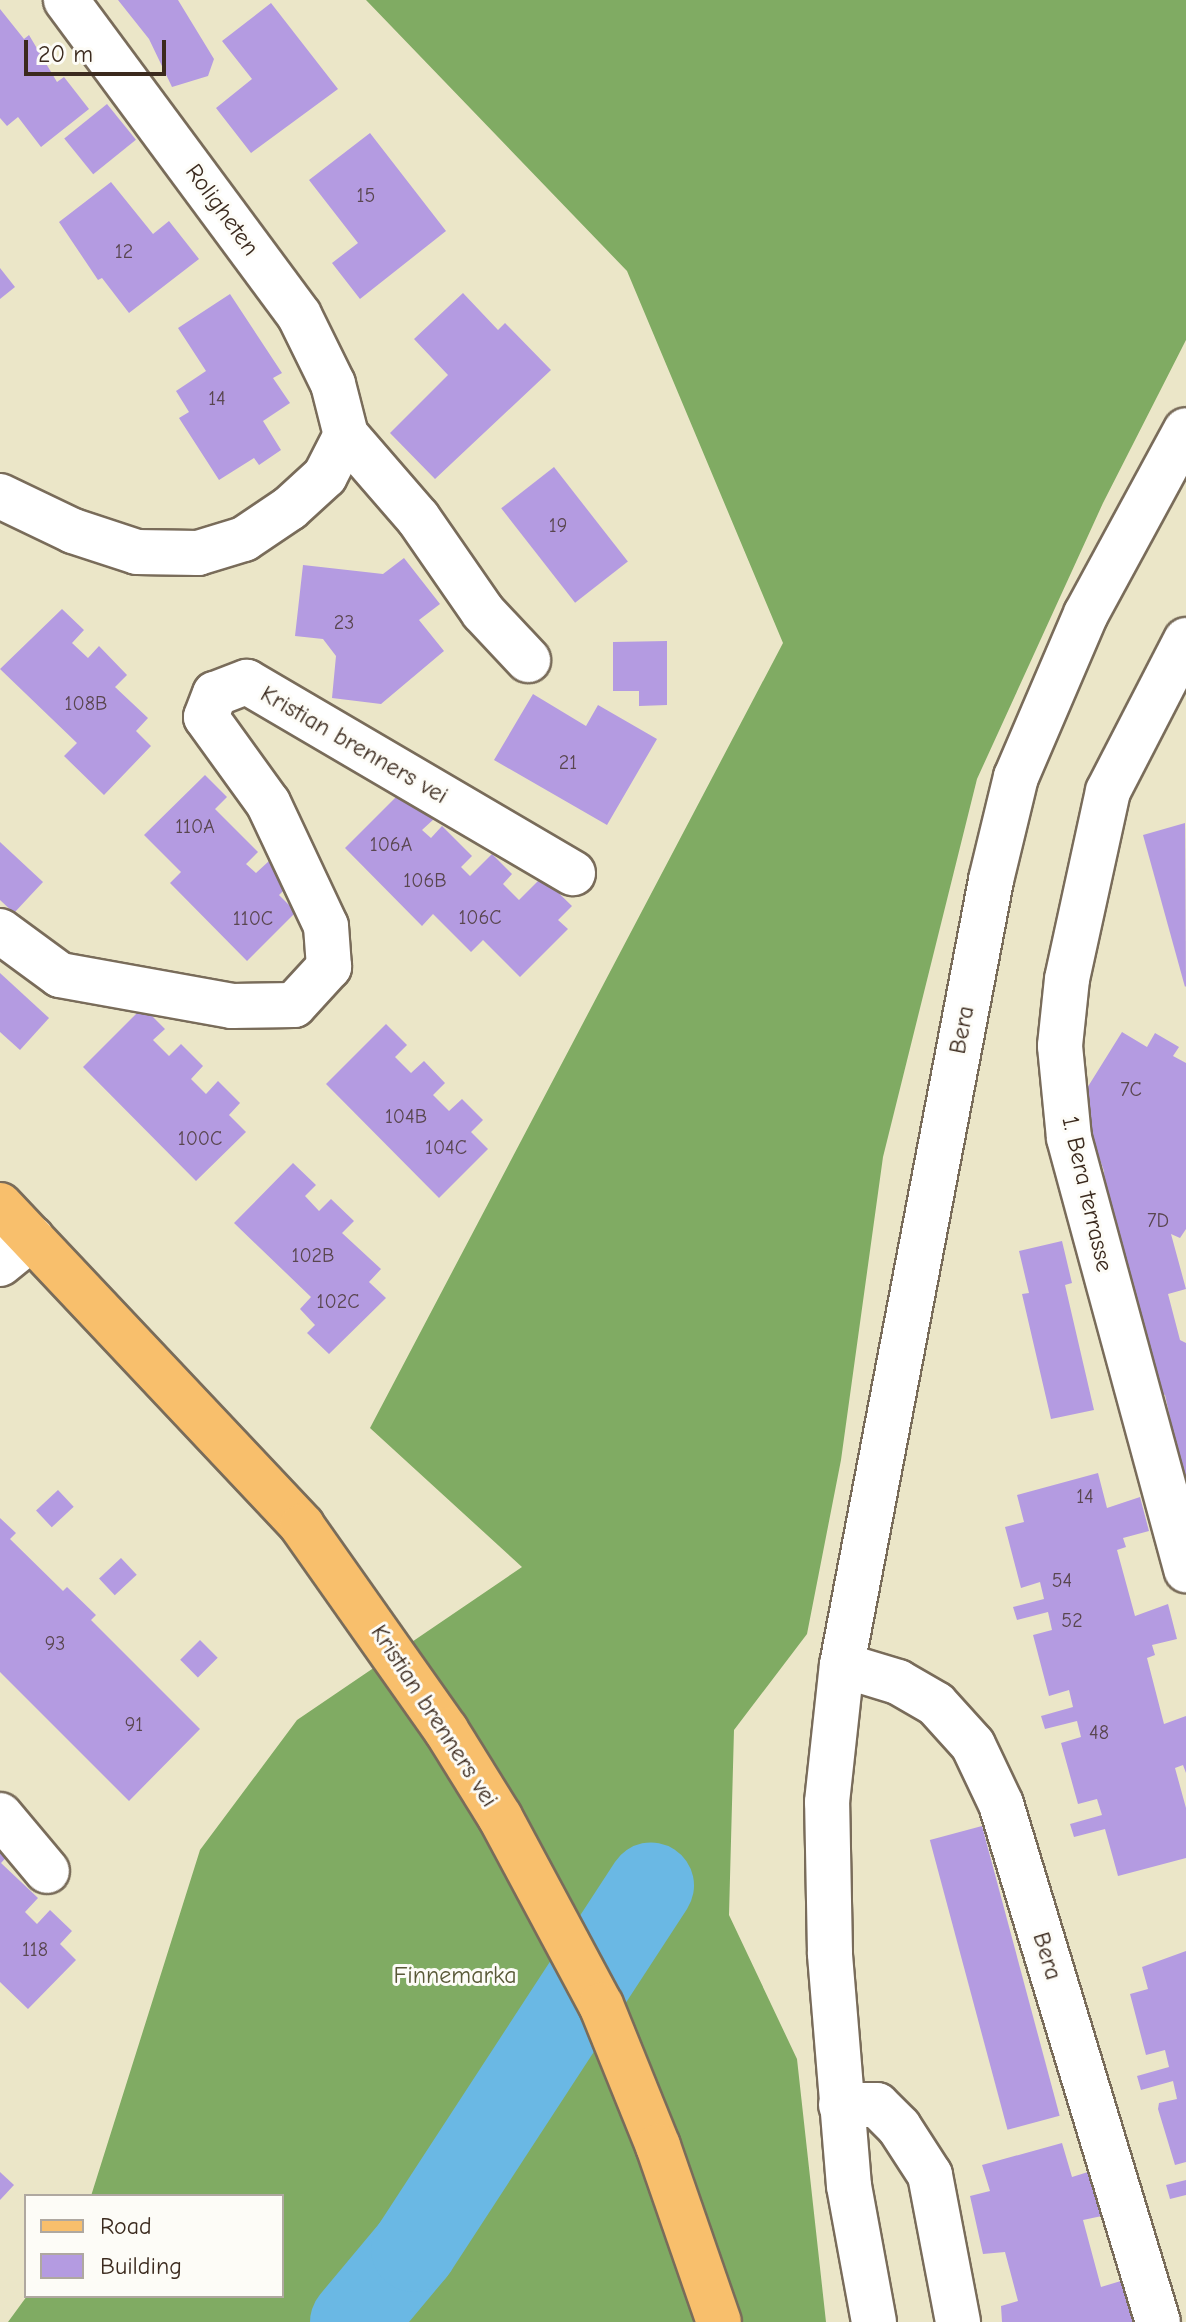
<!DOCTYPE html>
<html>
<head>
<meta charset="utf-8">
<style>
  body { margin:0 }
  #map { position:relative; width:1186px; height:2322px; overflow:hidden; background:#ebe6c8; font-family:"Comic Neue",sans-serif }
  div>[style] { position:absolute }
  .forest>* { inset:0; background:#80ab63 }
  .river>* { height:86px; margin:-43px; padding:0 43px; transform-origin:43px; border-radius:43px; background:#6ab8e4 }
  .building>* { inset:0; background:#b49be1; transform-origin:0 0 }
  .roads { filter:drop-shadow(2px 0 #796c5a) drop-shadow(-2px 0 #796c5a) drop-shadow(0 2px #796c5a) drop-shadow(0 -2px #796c5a) }
  .minor>* { height:44px; margin:-22px; padding:0 22px; transform-origin:22px; border-radius:22px; background:#fff }
  .major>* { height:44px; margin:-22px; padding:0 22px; transform-origin:22px; border-radius:22px; background:#f8bf6c }
  span { translate:-50% -50%; white-space:nowrap; text-align:center; line-height:1.15; -webkit-text-stroke:6px #fdfcf7; paint-order:stroke }
  .number-label { font-size:20px; color:#59464f }
  .number-label span { -webkit-text-stroke-width:0 }
  .street-label { font-size:24px; color:#3b2a1e }
  .park-label { font-size:24px; color:#595937 }
  .legend { position:absolute; left:24px; top:2194px; width:260px; height:104px; box-sizing:border-box; background:#fdfcf7; border:2px solid #afa8a0; margin:0; padding:10px 14px; list-style:none; font-size:24px; color:#3b2a1e }
  .legend li { display:flex; align-items:center; gap:16px; height:40px }
  .legend b { width:40px; border:2px solid #afa8a0 }
  .scale { position:absolute; left:24px; top:40px; width:142px; height:36px; box-sizing:border-box; border:4px solid #3b2a1e; border-top:0; padding-left:10px; font-size:24px; line-height:28px; white-space:nowrap; color:#3b2a1e; -webkit-text-stroke:6px #fdfcf7; paint-order:stroke }
</style>
</head>
<body>
<div id="map">
  <div class="forest">
    <i style="clip-path:polygon(366px 0,1186px 0,1186px 340px,1103px 503px,977px 779px,883px 1157px,841px 1460px,807px 1634px,734px 1730px,729px 1915px,797px 2059px,826px 2322px,8px 2322px,27px 2296px,282px 2296px,282px 2196px,91px 2196px,200px 1850px,297px 1720px,522px 1567px,370px 1428px,783px 643px,627px 271px)"></i>
  </div>
  <div class="river">
    <i style="left:353px;top:2322px;width:95px;rotate:-50.1deg"></i>
    <i style="left:414px;top:2249px;width:434px;rotate:-56.9deg"></i>
  </div>
  <div class="building">
    <i style="clip-path:polygon(118px 0,178px 0,214px 59px,208px 76px,172px 87px,149px 39px)"></i>
    <i style="clip-path:polygon(271px 3px,338px 89px,251px 153px,216px 108px,252px 79px,222px 41px)"></i>
    <i style="clip-path:polygon(0 9px,24px 39px,29px 35px,57px 82px,64px 77px,89px 109px,41px 147px,18px 117px,7px 126px,0 118px)"></i>
    <i style="left:107px;top:104px;width:46px;height:55px;rotate:51deg"></i>
    <i style="clip-path:polygon(370px 133px,446px 231px,360px 299px,332px 263px,358px 243px,309px 180px)"></i>
    <i style="clip-path:polygon(111px 182px,153px 234px,169px 221px,199px 259px,129px 313px,102px 278px,98px 280px,59px 222px)"></i>
    <i style="clip-path:polygon(0 268px,15px 287px,0 299px)"></i>
    <i style="clip-path:polygon(463px 293px,498px 330px,505px 323px,551px 370px,435px 479px,390px 433px,448px 375px,414px 339px)"></i>
    <i style="clip-path:polygon(230px 294px,282px 373px,273px 378px,290px 403px,263px 421px,281px 450px,259px 465px,254px 458px,219px 480px,179px 418px,189px 412px,176px 391px,206px 371px,178px 328px)"></i>
    <i style="left:554px;top:467px;width:120px;height:67px;rotate:52deg"></i>
    <i style="clip-path:polygon(404px 558px,440px 604px,419px 620px,444px 651px,381px 704px,332px 698px,336px 656px,323px 639px,295px 636px,303px 565px,383px 574px)"></i>
    <i style="clip-path:polygon(62px 609px,84px 630px,72px 643px,88px 658px,99px 646px,127px 675px,115px 687px,148px 718px,136px 731px,151px 746px,104px 795px,64px 756px,77px 743px,0 669px)"></i>
    <i style="clip-path:polygon(667px 641px,667px 705px,639px 706px,639px 691px,613px 691px,613px 642px)"></i>
    <i style="clip-path:polygon(533px 694px,586px 726px,598px 705px,657px 739px,607px 825px,494px 760px)"></i>
    <i style="clip-path:polygon(205px 775px,227px 797px,215px 809px,258px 852px,246px 864px,256px 873px,269px 861px,291px 883px,279px 895px,296px 912px,247px 961px,170px 883px,181px 872px,144px 835px)"></i>
    <i style="clip-path:polygon(405px 788px,435px 818px,422px 830px,431px 838px,442px 826px,472px 856px,461px 867px,470px 876px,492px 854px,512px 874px,503px 884px,519px 900px,542px 877px,572px 906px,558px 920px,568px 929px,520px 977px,483px 940px,471px 952px,433px 914px,422px 926px,345px 848px)"></i>
    <i style="clip-path:polygon(1185px 823px,1186px 986px,1185px 987px,1143px 835px)"></i>
    <i style="clip-path:polygon(0 842px,43px 882px,14px 913px,0 900px)"></i>
    <i style="clip-path:polygon(0 973px,49px 1018px,20px 1050px,0 1032px)"></i>
    <i style="clip-path:polygon(143px 1007px,165px 1029px,153px 1040px,169px 1056px,181px 1044px,203px 1066px,191px 1079px,206px 1094px,218px 1081px,240px 1103px,229px 1115px,246px 1132px,196px 1181px,83px 1067px)"></i>
    <i style="clip-path:polygon(386px 1024px,407px 1045px,395px 1057px,411px 1073px,424px 1061px,445px 1083px,433px 1095px,449px 1111px,462px 1099px,483px 1120px,471px 1132px,488px 1149px,439px 1198px,326px 1084px)"></i>
    <i style="clip-path:polygon(1122px 1032px,1147px 1047px,1155px 1033px,1179px 1047px,1173px 1056px,1186px 1063px,1186px 1229px,1180px 1238px,1171px 1234px,1186px 1289px,1168px 1294px,1180px 1340px,1186px 1343px,1186px 1491px,1165px 1395px,1158px 1393px,1138px 1301px,1105px 1195px,1104px 1171px,1079px 1101px)"></i>
    <i style="clip-path:polygon(293px 1163px,316px 1185px,305px 1196px,319px 1211px,331px 1199px,354px 1221px,342px 1233px,381px 1269px,369px 1282px,386px 1298px,329px 1354px,307px 1333px,315px 1325px,300px 1309px,311px 1297px,234px 1223px)"></i>
    <i style="clip-path:polygon(1062px 1241px,1072px 1283px,1065px 1285px,1094px 1410px,1051px 1419px,1022px 1294px,1029px 1293px,1019px 1251px)"></i>
    <i style="clip-path:polygon(1098px 1473px,1107px 1508px,1140px 1497px,1149px 1531px,1123px 1538px,1126px 1547px,1117px 1550px,1135px 1616px,1168px 1604px,1177px 1639px,1152px 1645px,1155px 1655px,1147px 1658px,1164px 1724px,1186px 1716px,1186px 1773px,1183px 1765px,1175px 1768px,1186px 1808px,1186px 1858px,1118px 1876px,1105px 1829px,1074px 1837px,1070px 1824px,1102px 1815px,1097px 1799px,1078px 1804px,1061px 1743px,1081px 1737px,1077px 1721px,1045px 1729px,1041px 1716px,1073px 1707px,1069px 1690px,1049px 1696px,1033px 1635px,1052px 1630px,1048px 1612px,1017px 1620px,1013px 1607px,1044px 1599px,1040px 1582px,1021px 1588px,1005px 1527px,1024px 1522px,1017px 1495px)"></i>
    <i style="left:58px;top:1490px;width:23px;height:30px;rotate:47deg"></i>
    <i style="clip-path:polygon(0 1518px,16px 1533px,10px 1539px,63px 1591px,67px 1587px,96px 1615px,91px 1620px,200px 1729px,129px 1801px,0 1672px)"></i>
    <i style="left:121px;top:1558px;width:23px;height:30px;rotate:47deg"></i>
    <i style="left:200px;top:1640px;width:25px;height:28px;rotate:45deg"></i>
    <i style="left:982px;top:1826px;width:300px;height:54px;rotate:75deg"></i>
    <i style="clip-path:polygon(0 1837px,13px 1850px,1px 1863px,38px 1898px,25px 1912px,37px 1924px,50px 1910px,72px 1931px,60px 1944px,76px 1960px,28px 2009px,0 1982px)"></i>
    <i style="clip-path:polygon(1186px 1951px,1186px 2162px,1175px 2165px,1158px 2109px,1159px 2103px,1177px 2099px,1173px 2081px,1141px 2090px,1137px 2076px,1169px 2067px,1165px 2050px,1146px 2055px,1130px 1994px,1148px 1989px,1142px 1967px)"></i>
    <i style="clip-path:polygon(1062px 2143px,1072px 2177px,1104px 2167px,1116px 2213px,1083px 2220px,1101px 2287px,1134px 2277px,1146px 2322px,1002px 2322px,1001px 2306px,1018px 2301px,1005px 2252px,983px 2254px,970px 2196px,990px 2191px,982px 2165px)"></i>
    <i style="clip-path:polygon(0 2172px,14px 2185px,0 2200px)"></i>
    <i style="clip-path:polygon(1186px 2180px,1186px 2195px,1170px 2199px,1166px 2185px)"></i>
  </div>
  <div class="roads">
    <div class="minor">
      <i style="left:346px;top:435px;width:110px;rotate:49.1deg"></i>
      <i style="left:418px;top:518px;width:114px;rotate:55.3deg"></i>
      <i style="left:483px;top:612px;width:66px;rotate:46.8deg"></i>
      <i style="left:0;top:496px;width:81px;rotate:25.6deg"></i>
      <i style="left:73px;top:531px;width:67px;rotate:18.2deg"></i>
      <i style="left:137px;top:552px;width:61px;rotate:0.9deg"></i>
      <i style="left:198px;top:553px;width:48px;rotate:-16.9deg"></i>
      <i style="left:244px;top:539px;width:55px;rotate:-34deg"></i>
      <i style="left:290px;top:508px;width:47px;rotate:-42.4deg"></i>
      <i style="left:325px;top:476px;width:46px;rotate:-62.9deg"></i>
      <i style="left:346px;top:435px;width:53px;rotate:-104.3deg"></i>
      <i style="left:333px;top:384px;width:77px;rotate:-116.2deg"></i>
      <i style="left:299px;top:315px;width:392px;rotate:-126.5deg"></i>
      <i style="left:1186px;top:640px;width:170px;rotate:117.3deg"></i>
      <i style="left:1108px;top:791px;width:192px;rotate:102.3deg"></i>
      <i style="left:1067px;top:979px;width:67px;rotate:96deg"></i>
      <i style="left:1060px;top:1046px;width:92px;rotate:84.4deg"></i>
      <i style="left:1069px;top:1138px;width:448px;rotate:74.8deg"></i>
      <i style="left:0;top:931px;width:74px;rotate:36.3deg"></i>
      <i style="left:60px;top:975px;width:175px;rotate:10.2deg"></i>
      <i style="left:232px;top:1006px;width:62px;rotate:-0.9deg"></i>
      <i style="left:294px;top:1005px;width:52px;rotate:-47.4deg"></i>
      <i style="left:329px;top:967px;width:41px;rotate:-94.2deg"></i>
      <i style="left:326px;top:926px;width:136px;rotate:-115.2deg"></i>
      <i style="left:268px;top:803px;width:106px;rotate:-125.8deg"></i>
      <i style="left:206px;top:717px;width:25px;rotate:-69deg"></i>
      <i style="left:215px;top:694px;width:34px;rotate:-21deg"></i>
      <i style="left:247px;top:682px;width:378px;rotate:30.4deg"></i>
      <i style="left:0;top:1264px;width:41px;rotate:-39.1deg"></i>
      <i style="left:842px;top:1665px;width:59px;rotate:16.9deg"></i>
      <i style="left:898px;top:1682px;width:44px;rotate:30.1deg"></i>
      <i style="left:936px;top:1704px;width:55px;rotate:47.9deg"></i>
      <i style="left:973px;top:1745px;width:65px;rotate:64.6deg"></i>
      <i style="left:1001px;top:1804px;width:541px;rotate:73.14deg"></i>
      <i style="left:0;top:1815px;width:73px;rotate:50deg"></i>
      <i style="left:841px;top:2105px;width:36px"></i>
      <i style="left:877px;top:2105px;width:31px;rotate:45deg"></i>
      <i style="left:899px;top:2127px;width:57px;rotate:57.1deg"></i>
      <i style="left:930px;top:2175px;width:150px;rotate:79.2deg"></i>
      <i style="left:874px;top:2322px;width:138px;rotate:-100.4deg"></i>
      <i style="left:849px;top:2186px;width:234px;rotate:-94.7deg"></i>
      <i style="left:830px;top:1953px;width:151px;rotate:-91.1deg"></i>
      <i style="left:827px;top:1802px;width:138px;rotate:-83.8deg"></i>
      <i style="left:842px;top:1665px;width:799px;rotate:-79.25deg"></i>
      <i style="left:991px;top:880px;width:106px;rotate:-76.4deg"></i>
      <i style="left:1016px;top:777px;width:177px;rotate:-66.8deg"></i>
      <i style="left:1086px;top:614px;width:209px;rotate:-61.5deg"></i>
    </div>
    <div class="major">
      <i style="left:0;top:1205px;width:441px;rotate:46.7deg"></i>
      <i style="left:302px;top:1526px;width:250px;rotate:54.8deg"></i>
      <i style="left:446px;top:1730px;width:102px;rotate:58.2deg"></i>
      <i style="left:500px;top:1817px;width:213px;rotate:61.8deg"></i>
      <i style="left:601px;top:2005px;width:152px;rotate:68deg"></i>
      <i style="left:658px;top:2146px;width:186px;rotate:70.9deg"></i>
    </div>
  </div>
  <div class="number-label">
    <span style="left:366px;top:195px">15</span>
    <span style="left:124px;top:251px">12</span>
    <span style="left:217px;top:398px">14</span>
    <span style="left:558px;top:525px">19</span>
    <span style="left:344px;top:622px">23</span>
    <span style="left:86px;top:703px">108B</span>
    <span style="left:568px;top:762px">21</span>
    <span style="left:195px;top:826px">110A</span>
    <span style="left:391px;top:844px">106A</span>
    <span style="left:425px;top:880px">106B</span>
    <span style="left:480px;top:917px">106C</span>
    <span style="left:253px;top:918px">110C</span>
    <span style="left:1131px;top:1089px">7C</span>
    <span style="left:406px;top:1116px">104B</span>
    <span style="left:200px;top:1138px">100C</span>
    <span style="left:446px;top:1147px">104C</span>
    <span style="left:1158px;top:1220px">7D</span>
    <span style="left:313px;top:1255px">102B</span>
    <span style="left:338px;top:1301px">102C</span>
    <span style="left:1085px;top:1496px">14</span>
    <span style="left:1062px;top:1580px">54</span>
    <span style="left:1072px;top:1620px">52</span>
    <span style="left:55px;top:1643px">93</span>
    <span style="left:134px;top:1724px">91</span>
    <span style="left:1099px;top:1732px">48</span>
    <span style="left:35px;top:1949px">118</span>
  </div>
  <div class="street-label">
    <span style="left:222px;top:210px;rotate:54deg">Roligheten</span>
    <span style="left:354px;top:745px;rotate:30deg">Kristian brenners vei</span>
    <span style="left:962px;top:1030px;rotate:-79deg">Bera</span>
    <span style="left:1087px;top:1194px;rotate:77deg">1. Bera terrasse</span>
    <span style="left:434px;top:1716px;rotate:57deg">Kristian brenners vei</span>
    <span style="left:1047px;top:1956px;rotate:73deg">Bera</span>
  </div>
  <div class="park-label">
    <span style="left:455px;top:1976px">Finnemarka</span>
  </div>
  <ul class="legend">
  <li><b style="height:10px;background:#f8bf6c"></b>Road</li>
  <li><b style="height:22px;background:#b49be1"></b>Building</li>
  </ul>
  <div class="scale">20 m</div>
</div>
</body>
</html>
